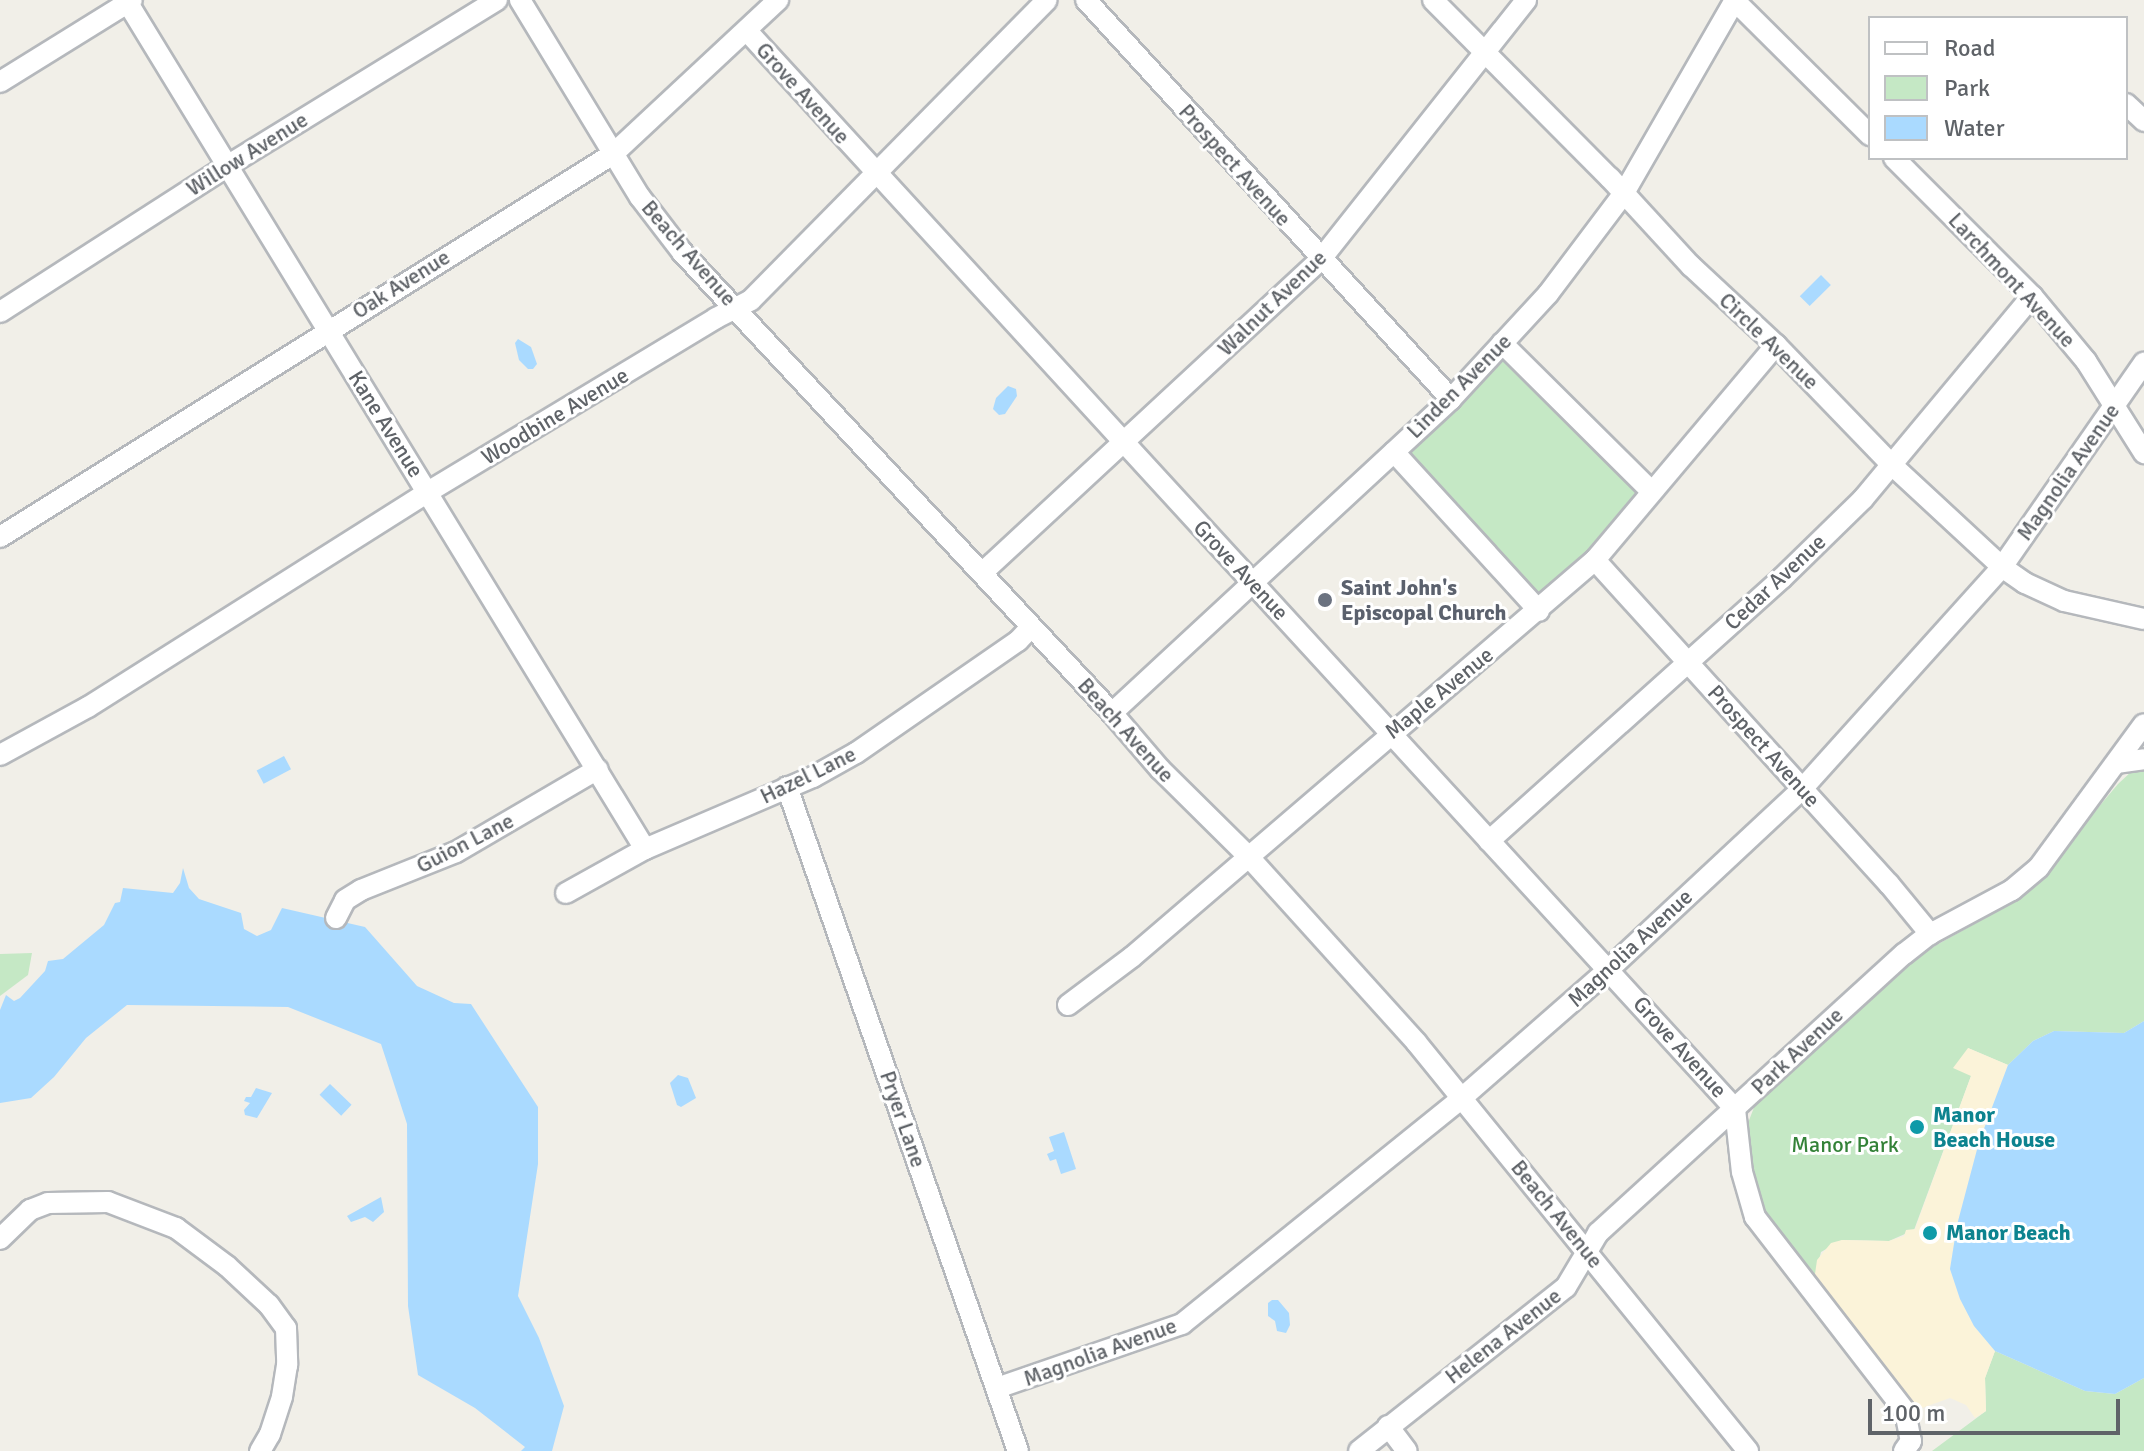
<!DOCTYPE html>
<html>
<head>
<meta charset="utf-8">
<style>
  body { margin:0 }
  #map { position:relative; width:2144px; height:1451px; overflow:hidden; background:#f1efe8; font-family:Signika,sans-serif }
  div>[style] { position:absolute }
  .green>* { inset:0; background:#c5e8c5 }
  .sand>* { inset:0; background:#fbf3d9 }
  .water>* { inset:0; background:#aadaff; transform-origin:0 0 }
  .roads { filter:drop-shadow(2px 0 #b5b8bc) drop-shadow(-2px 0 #b5b8bc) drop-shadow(0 2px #b5b8bc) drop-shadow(0 -2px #b5b8bc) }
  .minor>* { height:20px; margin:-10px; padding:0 10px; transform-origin:10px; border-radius:10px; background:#fff }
  .dots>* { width:22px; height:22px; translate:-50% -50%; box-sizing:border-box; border:4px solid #fff; border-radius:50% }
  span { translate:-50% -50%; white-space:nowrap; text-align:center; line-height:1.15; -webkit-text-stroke:6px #fff; paint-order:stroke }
  .street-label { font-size:22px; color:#5f6368 }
  .worship-label { font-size:22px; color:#5b616d; font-weight:700 }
  .left { translate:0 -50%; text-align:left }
  .culture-label { font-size:22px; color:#0d838f; font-weight:700 }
  .park-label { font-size:22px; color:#348238 }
  .legend { position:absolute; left:1868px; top:16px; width:260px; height:144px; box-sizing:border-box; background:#fff; border:2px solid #bfc1c3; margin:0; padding:10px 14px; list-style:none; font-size:24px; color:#5f6368 }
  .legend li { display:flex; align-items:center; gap:16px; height:40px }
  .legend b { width:40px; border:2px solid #bfc1c3 }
  .scale { position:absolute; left:1868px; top:1399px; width:252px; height:36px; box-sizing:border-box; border:4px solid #5f6368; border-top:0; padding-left:10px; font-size:24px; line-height:28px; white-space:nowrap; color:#5f6368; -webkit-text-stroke:6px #fff; paint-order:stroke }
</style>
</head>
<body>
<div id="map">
  <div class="green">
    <i style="clip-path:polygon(1503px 350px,1646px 493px,1606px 542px,1538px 603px,1400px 451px)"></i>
    <i style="clip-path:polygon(2144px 767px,2144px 1021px,2124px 1033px,2054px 1031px,2033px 1041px,2008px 1065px,1968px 1048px,1971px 1076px,1914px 1230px,1889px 1241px,1842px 1240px,1821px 1252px,1814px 1281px,1772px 1230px,1757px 1202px,1748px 1123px,1758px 1097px,1906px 962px,1994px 913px,2032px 886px,2118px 784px,2132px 771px)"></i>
    <i style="clip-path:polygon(32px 953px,28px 975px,0 996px,0 954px)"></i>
    <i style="clip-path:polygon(1995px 1351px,2085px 1391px,2115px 1394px,2144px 1378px,2144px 1451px,1932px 1451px,1986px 1411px,1985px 1378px)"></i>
  </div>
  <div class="sand">
    <i style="clip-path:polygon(1968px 1048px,2008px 1065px,1979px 1142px,1957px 1225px,1950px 1269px,1960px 1299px,1974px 1326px,1995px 1351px,1985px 1378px,1986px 1411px,1975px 1418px,1966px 1405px,1950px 1398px,1919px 1409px,1814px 1281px,1817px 1260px,1831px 1243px,1842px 1240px,1889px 1241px,1904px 1236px,1906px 1230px,1915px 1229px,1971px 1076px,1953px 1068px)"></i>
  </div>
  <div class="water">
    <i style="left:1821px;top:275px;width:14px;height:30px;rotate:45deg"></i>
    <i style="clip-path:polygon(518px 339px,531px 347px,537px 364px,533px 369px,528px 369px,519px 360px,515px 343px)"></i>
    <i style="clip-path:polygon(1008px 386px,1016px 389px,1017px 396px,1005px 414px,999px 415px,993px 409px,996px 398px)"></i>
    <i style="left:284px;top:756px;width:15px;height:31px;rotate:62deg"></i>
    <i style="clip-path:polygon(183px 868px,189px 888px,199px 899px,241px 913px,244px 929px,257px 936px,271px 930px,282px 908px,365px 927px,417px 986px,454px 1003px,471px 1004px,538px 1107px,538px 1164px,518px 1296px,539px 1338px,564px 1406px,552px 1451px,521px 1451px,525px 1447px,475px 1408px,418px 1375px,408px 1306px,407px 1124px,381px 1044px,288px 1007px,127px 1005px,86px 1038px,54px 1077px,31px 1098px,0 1103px,0 1010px,6px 995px,14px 1001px,20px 998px,45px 971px,48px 961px,63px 959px,104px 925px,115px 903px,120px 902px,123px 888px,173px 893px,180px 883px)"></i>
    <i style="clip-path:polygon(2144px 1021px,2144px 1378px,2115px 1394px,2085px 1391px,1995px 1351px,1974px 1326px,1960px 1299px,1950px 1269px,1957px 1225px,1979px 1142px,2008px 1065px,2033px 1041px,2054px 1031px,2124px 1033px)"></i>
    <i style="clip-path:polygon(678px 1075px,688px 1078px,696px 1098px,681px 1107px,677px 1105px,670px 1083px)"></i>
    <i style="left:330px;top:1084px;width:30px;height:15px;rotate:44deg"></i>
    <i style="clip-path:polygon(256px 1088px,272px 1093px,257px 1118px,245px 1115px,244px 1110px,250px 1103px,244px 1101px,246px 1097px,251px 1097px)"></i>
    <i style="clip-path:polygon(1064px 1132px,1076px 1169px,1061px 1174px,1056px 1159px,1050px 1161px,1047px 1154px,1054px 1151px,1049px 1137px)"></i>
    <i style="clip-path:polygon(381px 1197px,384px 1212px,373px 1222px,365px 1217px,351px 1222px,347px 1216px)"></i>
    <i style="clip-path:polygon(1272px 1300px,1278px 1300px,1289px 1313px,1290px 1325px,1286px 1333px,1277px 1331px,1275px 1321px,1268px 1316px,1268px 1303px)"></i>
  </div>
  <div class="roads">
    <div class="minor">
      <i style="left:126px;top:0;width:995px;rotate:58.56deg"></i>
      <i style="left:520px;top:0;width:231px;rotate:58.7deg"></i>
      <i style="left:640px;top:197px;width:69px;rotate:52.6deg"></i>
      <i style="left:682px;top:252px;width:630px;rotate:46.99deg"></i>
      <i style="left:1112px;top:713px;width:74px;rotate:49.4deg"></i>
      <i style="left:1160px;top:769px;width:124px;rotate:44.7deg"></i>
      <i style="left:1248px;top:856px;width:251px;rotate:47.9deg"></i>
      <i style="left:1416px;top:1042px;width:527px;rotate:50.93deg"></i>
      <i style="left:1086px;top:0;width:541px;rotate:47.55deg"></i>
      <i style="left:1433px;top:0;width:251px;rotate:45.2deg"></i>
      <i style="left:1610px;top:178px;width:120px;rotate:47.4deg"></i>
      <i style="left:1691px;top:266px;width:116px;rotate:42.9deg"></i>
      <i style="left:1776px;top:345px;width:168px;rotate:46deg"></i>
      <i style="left:1893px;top:466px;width:149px;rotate:42.8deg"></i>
      <i style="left:2002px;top:567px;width:28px;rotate:35deg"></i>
      <i style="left:2025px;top:583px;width:43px;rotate:24.8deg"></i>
      <i style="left:2064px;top:601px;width:82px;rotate:12.7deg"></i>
      <i style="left:1734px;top:0;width:192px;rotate:44.8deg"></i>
      <i style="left:747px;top:31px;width:1462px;rotate:47.49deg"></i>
      <i style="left:0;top:82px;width:155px;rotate:-31.8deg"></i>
      <i style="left:2126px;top:104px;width:25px;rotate:43deg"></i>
      <i style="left:1894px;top:158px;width:195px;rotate:45deg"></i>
      <i style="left:2032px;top:296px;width:85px;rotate:50.3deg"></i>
      <i style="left:2086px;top:361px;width:109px;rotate:57.8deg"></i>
      <i style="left:0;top:312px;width:270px;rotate:-32.7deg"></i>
      <i style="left:227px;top:166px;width:317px;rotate:-31.6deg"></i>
      <i style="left:1502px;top:343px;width:211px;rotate:44.8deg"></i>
      <i style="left:1394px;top:452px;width:215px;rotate:47.6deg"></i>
      <i style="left:0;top:537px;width:723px;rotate:-32deg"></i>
      <i style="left:613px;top:154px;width:226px;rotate:-43deg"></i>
      <i style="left:1595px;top:560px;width:438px;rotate:47.8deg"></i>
      <i style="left:1889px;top:884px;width:65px;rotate:50.6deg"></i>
      <i style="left:982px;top:573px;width:462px;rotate:-42.8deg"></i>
      <i style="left:1321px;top:259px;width:330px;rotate:-51.6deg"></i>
      <i style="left:1112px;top:713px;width:462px;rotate:-42.8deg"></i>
      <i style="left:1451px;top:399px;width:143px;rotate:-47.3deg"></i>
      <i style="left:1548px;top:294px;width:126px;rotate:-53deg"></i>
      <i style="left:1624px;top:193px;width:223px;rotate:-60.1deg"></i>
      <i style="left:0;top:755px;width:100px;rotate:-28.6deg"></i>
      <i style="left:88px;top:707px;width:402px;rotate:-32.3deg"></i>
      <i style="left:428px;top:492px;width:336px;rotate:-31.1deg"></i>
      <i style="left:716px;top:318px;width:39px;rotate:-27deg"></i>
      <i style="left:751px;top:300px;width:421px;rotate:-45.4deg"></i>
      <i style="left:2117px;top:763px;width:27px;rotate:-8deg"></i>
      <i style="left:787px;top:787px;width:703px;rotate:70.82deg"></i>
      <i style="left:1489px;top:841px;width:394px;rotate:-41.9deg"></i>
      <i style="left:1782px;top:578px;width:113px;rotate:-44.3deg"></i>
      <i style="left:1863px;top:499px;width:264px;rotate:-50.2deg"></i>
      <i style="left:566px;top:893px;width:90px;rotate:-29.1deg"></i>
      <i style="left:645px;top:849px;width:183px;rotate:-23.2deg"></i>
      <i style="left:813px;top:777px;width:49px;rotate:-29.2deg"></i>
      <i style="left:856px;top:753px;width:197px;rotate:-34.7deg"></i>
      <i style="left:1018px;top:641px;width:19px;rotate:-47deg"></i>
      <i style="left:336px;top:918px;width:20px;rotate:-63deg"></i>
      <i style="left:345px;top:900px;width:19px;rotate:-32deg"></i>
      <i style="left:361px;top:890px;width:102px;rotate:-21.8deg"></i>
      <i style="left:456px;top:852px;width:164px;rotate:-30.3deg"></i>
      <i style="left:1068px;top:1005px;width:80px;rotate:-36.9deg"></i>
      <i style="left:1132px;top:957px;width:610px;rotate:-40.61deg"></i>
      <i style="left:1595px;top:560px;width:281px;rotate:-49.9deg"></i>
      <i style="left:1735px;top:1109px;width:63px;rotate:83.7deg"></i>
      <i style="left:1742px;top:1172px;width:47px;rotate:73.9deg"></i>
      <i style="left:1755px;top:1217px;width:245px;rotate:52.3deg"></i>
      <i style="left:1905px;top:1411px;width:31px;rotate:79deg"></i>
      <i style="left:1911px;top:1441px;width:12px;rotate:125deg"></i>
      <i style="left:0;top:1239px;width:42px;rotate:-44deg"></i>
      <i style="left:30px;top:1210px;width:19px;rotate:-21deg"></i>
      <i style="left:48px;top:1203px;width:60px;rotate:-1deg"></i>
      <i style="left:108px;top:1202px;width:73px;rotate:20.9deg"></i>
      <i style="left:176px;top:1228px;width:64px;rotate:36.7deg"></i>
      <i style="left:227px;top:1266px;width:57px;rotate:42.9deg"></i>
      <i style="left:269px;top:1305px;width:29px;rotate:54deg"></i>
      <i style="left:286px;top:1328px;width:37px;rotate:88deg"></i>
      <i style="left:287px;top:1365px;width:32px;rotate:99deg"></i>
      <i style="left:282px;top:1397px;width:39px;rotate:108deg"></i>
      <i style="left:270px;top:1434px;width:20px;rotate:120deg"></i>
      <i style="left:997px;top:1388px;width:196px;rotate:-19.1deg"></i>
      <i style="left:1182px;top:1324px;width:361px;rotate:-38.9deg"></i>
      <i style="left:1463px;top:1097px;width:194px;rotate:-41.2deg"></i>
      <i style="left:1609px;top:969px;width:265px;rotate:-43deg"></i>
      <i style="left:1803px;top:788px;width:297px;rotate:-48deg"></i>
      <i style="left:2002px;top:567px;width:249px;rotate:-55.2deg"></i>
      <i style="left:1388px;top:1426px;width:31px;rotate:53deg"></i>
      <i style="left:1359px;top:1451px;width:264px;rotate:-38.4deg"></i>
      <i style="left:1566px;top:1287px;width:63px;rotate:-59.3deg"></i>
      <i style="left:1598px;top:1233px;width:414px;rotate:-42.4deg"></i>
      <i style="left:1904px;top:954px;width:33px;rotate:-38deg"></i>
      <i style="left:1930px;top:934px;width:93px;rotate:-28.2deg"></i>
      <i style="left:2012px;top:890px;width:35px;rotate:-40deg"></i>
      <i style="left:2039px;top:867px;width:177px;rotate:-53.7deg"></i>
    </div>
  </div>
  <div class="dots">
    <i style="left:1325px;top:600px;background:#6b7280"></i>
    <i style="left:1917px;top:1127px;background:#0f9aa8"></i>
    <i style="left:1930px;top:1233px;background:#0f9aa8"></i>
  </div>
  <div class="street-label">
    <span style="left:803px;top:93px;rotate:48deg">Grove Avenue</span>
    <span style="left:247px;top:154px;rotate:-32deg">Willow Avenue</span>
    <span style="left:1235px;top:165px;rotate:48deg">Prospect Avenue</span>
    <span style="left:689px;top:253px;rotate:49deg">Beach Avenue</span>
    <span style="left:2012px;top:280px;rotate:47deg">Larchmont Avenue</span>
    <span style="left:401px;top:284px;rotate:-32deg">Oak Avenue</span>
    <span style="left:1272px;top:303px;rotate:-44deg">Walnut Avenue</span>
    <span style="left:1769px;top:341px;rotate:44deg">Circle Avenue</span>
    <span style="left:1459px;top:386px;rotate:-45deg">Linden Avenue</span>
    <span style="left:555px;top:416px;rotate:-31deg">Woodbine Avenue</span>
    <span style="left:386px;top:424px;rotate:58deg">Kane Avenue</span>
    <span style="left:2068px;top:472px;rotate:-55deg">Magnolia Avenue</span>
    <span style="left:1241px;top:570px;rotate:47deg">Grove Avenue</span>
    <span style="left:1775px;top:582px;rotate:-43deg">Cedar Avenue</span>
    <span style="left:1439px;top:693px;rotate:-39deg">Maple Avenue</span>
    <span style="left:1126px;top:730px;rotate:48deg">Beach Avenue</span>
    <span style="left:1764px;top:746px;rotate:48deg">Prospect Avenue</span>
    <span style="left:808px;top:775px;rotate:-26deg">Hazel Lane</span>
    <span style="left:465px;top:843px;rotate:-27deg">Guion Lane</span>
    <span style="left:1630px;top:948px;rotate:-43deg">Magnolia Avenue</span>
    <span style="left:1680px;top:1047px;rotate:48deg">Grove Avenue</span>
    <span style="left:1797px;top:1051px;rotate:-43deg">Park Avenue</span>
    <span style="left:903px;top:1119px;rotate:71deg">Pryer Lane</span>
    <span style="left:1557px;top:1214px;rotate:51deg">Beach Avenue</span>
    <span style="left:1503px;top:1336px;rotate:-38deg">Helena Avenue</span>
    <span style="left:1100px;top:1352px;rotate:-20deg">Magnolia Avenue</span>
  </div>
  <div class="worship-label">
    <span class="left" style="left:1341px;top:600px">Saint John's<br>Episcopal Church</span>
  </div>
  <div class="culture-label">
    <span class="left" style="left:1933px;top:1127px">Manor<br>Beach House</span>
    <span class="left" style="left:1946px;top:1233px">Manor Beach</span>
  </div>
  <div class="park-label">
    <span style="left:1845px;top:1145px">Manor Park</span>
  </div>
  <ul class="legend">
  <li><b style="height:10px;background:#fff"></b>Road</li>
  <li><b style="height:22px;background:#c5e8c5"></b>Park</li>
  <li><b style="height:22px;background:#aadaff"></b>Water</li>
  </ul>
  <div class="scale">100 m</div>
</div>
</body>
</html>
